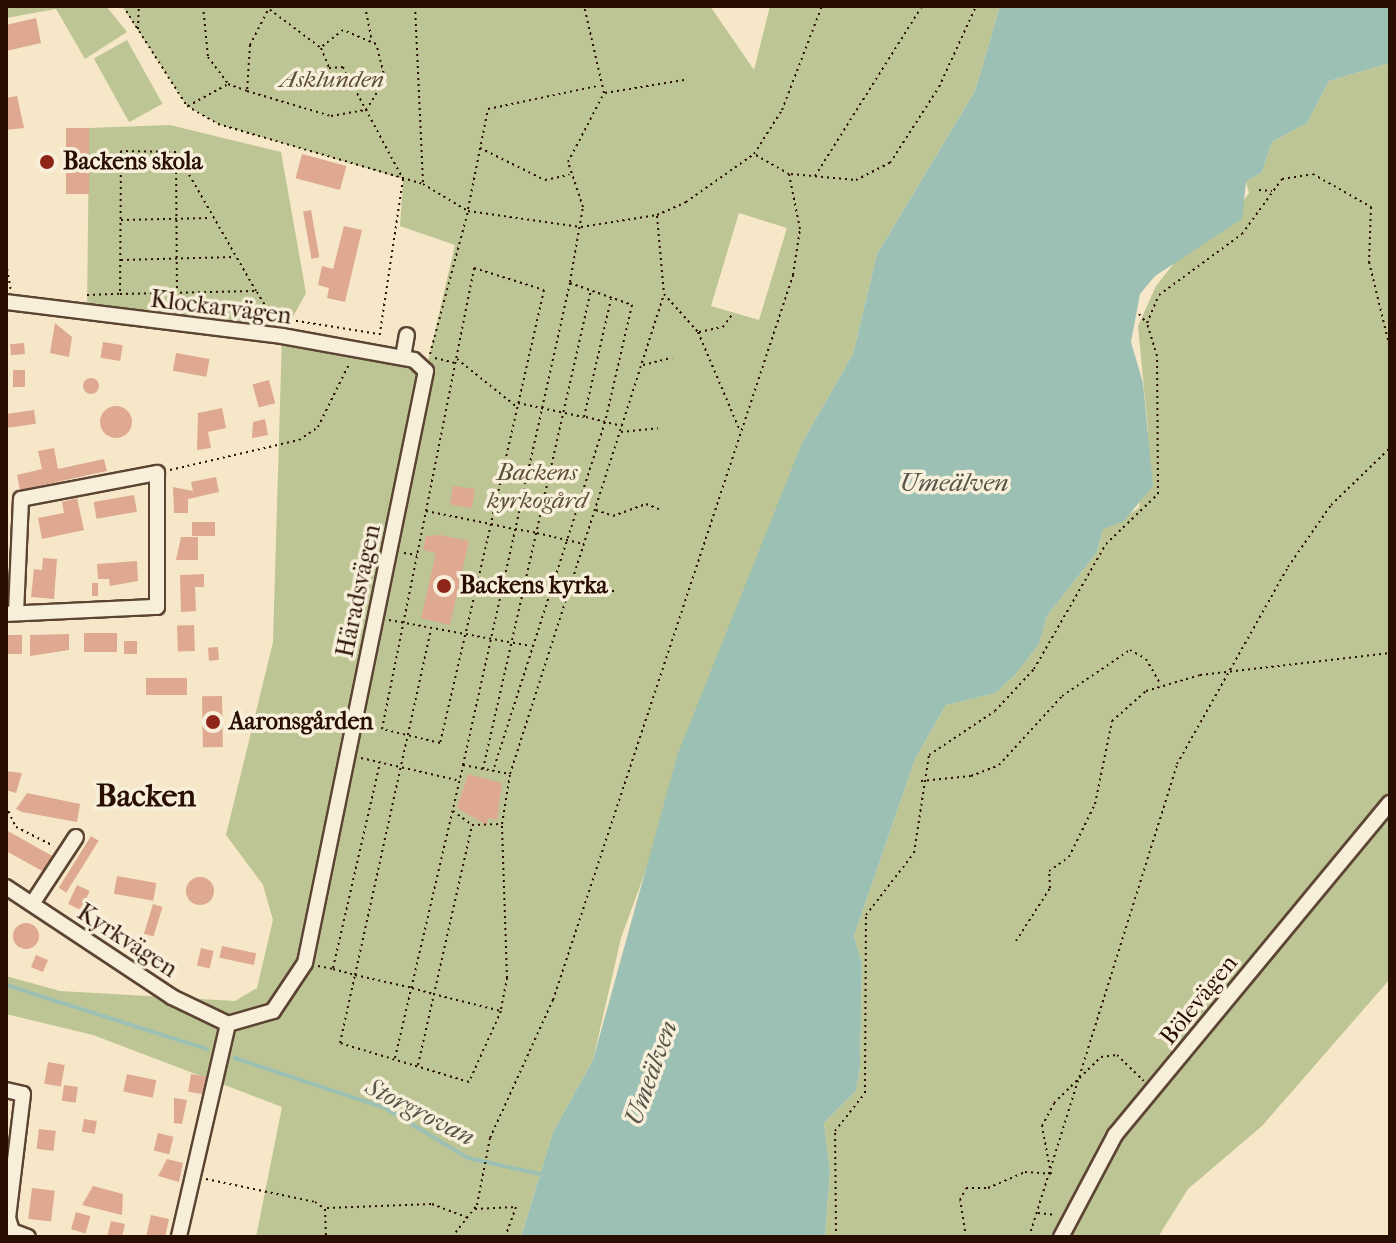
<!DOCTYPE html>
<html>
<head>
<meta charset="utf-8">
<style>
  body { margin:0 }
  #map { position:relative; width:1396px; height:1243px; overflow:hidden; background:#f5e7c7; font-family:"IM FELL French Canon",serif }
  div>[style] { position:absolute }
  .green>* { inset:0; background:#bec594; transform-origin:0 0 }
  .water>* { inset:0; background:#9cc0b3 }
  .stream>* { height:4px; margin:-2px; padding:0 2px; transform-origin:2px; border-radius:2px; background:#9cc0b3 }
  .building>* { inset:0; background:#dfa991; transform-origin:0 0 }
  .round { border-radius:50% }
  .path>* { height:2px; margin-top:-1px; transform-origin:0; background:repeating-linear-gradient(90deg,#290e02 0 2px,transparent 0 6px) }
  .roads { filter:drop-shadow(2px 0 #5c4433) drop-shadow(-2px 0 #5c4433) drop-shadow(0 2px #5c4433) drop-shadow(0 -2px #5c4433) }
  .minor>* { height:14px; margin:-7px; padding:0 7px; transform-origin:7px; border-radius:7px; background:#f8efdb }
  .dots>* { width:22px; height:22px; translate:-50% -50%; box-sizing:border-box; border:4px solid #f8efdb; border-radius:50% }
  span { translate:-50% -50%; white-space:nowrap; text-align:center; line-height:1.15; -webkit-text-stroke:7px #f8efdb; paint-order:stroke }
  .park-label { font-size:24px; color:#5d4e35; font-style:italic }
  .poi-label { font-size:24px; color:#290e02; font-weight:700 }
  .left { translate:0 -50%; text-align:left }
  .street-label { font-size:24px; color:#290e02 }
  .water-label { font-size:26px; color:#575549; font-style:italic }
  .district-label { font-size:32px; color:#290e02; font-weight:700 }
  .frame { position:absolute; inset:0; border:8px solid #290e02; pointer-events:none }
</style>
</head>
<body>
<div id="map">
  <div class="green">
    <i style="clip-path:polygon(6px 6px,106px 6px,127px 32px,85px 59px,56px 9px,6px 18px)"></i>
    <i style="clip-path:polygon(evenodd,122px 6px,710px 6px,754px 70px,770px 6px,1000px 6px,975px 91px,877px 254px,853px 354px,802px 443px,621px 938px,593px 1060px,553px 1132px,521px 1237px,256px 1237px,282px 1107px,93px 1035px,6px 1014px,6px 976px,60px 991px,235px 1001px,257px 988px,273px 920px,263px 885px,226px 835px,273px 642px,282px 336px,87px 315px,89px 128px,170px 125px,281px 152px,306px 293px,283px 335px,426px 370px,455px 245px,400px 226px,403px 179px,218px 124px,187px 106px,122px 6px,739px 213px,787px 228px,759px 320px,711px 306px,739px 213px)"></i>
    <i style="left:127px;top:40px;width:73px;height:38px;rotate:61deg"></i>
    <i style="clip-path:polygon(1390px 63px,1390px 979px,1262px 1126px,1188px 1189px,1158px 1237px,825px 1237px,830px 1170px,824px 1123px,856px 1091px,860px 1067px,862px 964px,854px 936px,915px 759px,946px 705px,996px 693px,1015px 675px,1039px 644px,1047px 616px,1097px 552px,1103px 529px,1139px 508px,1148px 430px,1138px 326px,1156px 286px,1174px 263px,1223px 229px,1249px 193px,1246px 182px,1262px 172px,1272px 142px,1307px 123px,1329px 81px)"></i>
  </div>
  <div class="water">
    <i style="clip-path:polygon(1000px 6px,1390px 6px,1390px 63px,1329px 81px,1307px 123px,1272px 142px,1262px 172px,1246px 182px,1242px 219px,1155px 276px,1140px 294px,1131px 342px,1143px 383px,1153px 486px,1123px 522px,1103px 529px,1097px 552px,1047px 616px,1039px 644px,1015px 675px,996px 693px,946px 705px,915px 759px,854px 936px,862px 964px,860px 1067px,856px 1091px,824px 1123px,830px 1170px,825px 1237px,521px 1237px,553px 1132px,593px 1060px,678px 753px,802px 443px,853px 354px,877px 254px,975px 91px)"></i>
  </div>
  <div class="stream">
    <i style="left:6px;top:985px;width:211px;rotate:17.7deg"></i>
    <i style="left:235px;top:1058px;width:158px;rotate:18.4deg"></i>
    <i style="left:385px;top:1108px;width:97px;rotate:31.1deg"></i>
    <i style="left:468px;top:1158px;width:83px;rotate:12.5deg"></i>
  </div>
  <div class="building">
    <i style="clip-path:polygon(36px 18px,41px 43px,6px 51px,6px 25px)"></i>
    <i style="clip-path:polygon(17px 96px,24px 128px,6px 130px,6px 98px)"></i>
    <i style="left:66px;top:128px;width:23px;height:66px"></i>
    <i style="left:302px;top:154px;width:46px;height:25px;rotate:15deg"></i>
    <i style="left:311px;top:210px;width:48px;height:8px;rotate:80deg"></i>
    <i style="clip-path:polygon(344px 226px,362px 230px,345px 302px,327px 298px,329px 288px,318px 285px,322px 266px,333px 269px)"></i>
    <i style="clip-path:polygon(55px 323px,72px 337px,69px 357px,50px 353px)"></i>
    <i style="left:103px;top:342px;width:20px;height:16px;rotate:9deg"></i>
    <i style="left:24px;top:343px;width:11px;height:14px;rotate:85deg"></i>
    <i style="left:176px;top:353px;width:34px;height:18px;rotate:10deg"></i>
    <i style="left:13px;top:370px;width:12px;height:17px"></i>
    <i class="round" style="left:83px;top:378px;width:16px;height:16px"></i>
    <i style="left:269px;top:380px;width:24px;height:17px;rotate:75deg"></i>
    <i class="round" style="left:100px;top:406px;width:32px;height:32px"></i>
    <i style="clip-path:polygon(222px 408px,226px 428px,208px 432px,211px 448px,197px 450px,198px 413px)"></i>
    <i style="left:34px;top:410px;width:14px;height:28px;rotate:82deg"></i>
    <i style="clip-path:polygon(265px 419px,268px 435px,252px 438px,253px 422px)"></i>
    <i style="clip-path:polygon(54px 448px,58px 469px,104px 459px,107px 471px,20px 490px,17px 475px,42px 469px,38px 451px)"></i>
    <i style="clip-path:polygon(216px 477px,219px 492px,188px 499px,188px 513px,174px 513px,173px 487px,193px 491px,191px 482px)"></i>
    <i style="left:453px;top:486px;width:22px;height:19px;rotate:8deg"></i>
    <i style="left:134px;top:495px;width:17px;height:41px;rotate:80deg"></i>
    <i style="clip-path:polygon(77px 498px,84px 530px,42px 539px,38px 518px,64px 513px,62px 502px)"></i>
    <i style="left:192px;top:522px;width:23px;height:14px"></i>
    <i style="clip-path:polygon(440px 535px,469px 541px,450px 625px,421px 618px,436px 553px,423px 550px,426px 536px)"></i>
    <i style="clip-path:polygon(181px 537px,198px 537px,198px 560px,176px 560px)"></i>
    <i style="clip-path:polygon(43px 558px,57px 559px,54px 599px,31px 597px,34px 569px,42px 570px)"></i>
    <i style="clip-path:polygon(137px 561px,138px 581px,110px 586px,109px 579px,98px 579px,97px 564px)"></i>
    <i style="clip-path:polygon(204px 574px,204px 587px,195px 587px,196px 611px,181px 612px,180px 575px)"></i>
    <i style="left:92px;top:583px;width:6px;height:13px"></i>
    <i style="left:194px;top:625px;width:26px;height:17px;rotate:88deg"></i>
    <i style="left:117px;top:633px;width:19px;height:33px;rotate:90deg"></i>
    <i style="clip-path:polygon(69px 634px,69px 650px,30px 656px,30px 635px)"></i>
    <i style="left:22px;top:635px;width:19px;height:16px;rotate:90deg"></i>
    <i style="left:124px;top:641px;width:13px;height:13px"></i>
    <i style="left:218px;top:647px;width:13px;height:10px;rotate:86deg"></i>
    <i style="left:187px;top:678px;width:17px;height:41px;rotate:90deg"></i>
    <i style="left:222px;top:696px;width:51px;height:20px;rotate:89deg"></i>
    <i style="clip-path:polygon(6px 771px,22px 773px,16px 793px,6px 790px)"></i>
    <i style="clip-path:polygon(468px 774px,502px 783px,497px 820px,488px 818px,487px 825px,457px 808px)"></i>
    <i style="clip-path:polygon(27px 793px,80px 804px,77px 822px,22px 812px,16px 809px)"></i>
    <i style="clip-path:polygon(6px 830px,54px 857px,46px 873px,6px 851px)"></i>
    <i style="left:91px;top:836px;width:9px;height:61px;rotate:32deg"></i>
    <i style="left:117px;top:876px;width:40px;height:18px;rotate:10deg"></i>
    <i class="round" style="left:186px;top:877px;width:28px;height:28px"></i>
    <i style="left:77px;top:885px;width:14px;height:21px;rotate:25deg"></i>
    <i style="left:153px;top:904px;width:10px;height:31px;rotate:17deg"></i>
    <i class="round" style="left:13px;top:923px;width:26px;height:26px"></i>
    <i style="left:222px;top:946px;width:35px;height:12px;rotate:12deg"></i>
    <i style="left:201px;top:948px;width:13px;height:18px;rotate:13deg"></i>
    <i style="left:36px;top:955px;width:13px;height:13px;rotate:23deg"></i>
    <i style="left:48px;top:1062px;width:17px;height:22px;rotate:10deg"></i>
    <i style="left:127px;top:1074px;width:30px;height:18px;rotate:12deg"></i>
    <i style="left:191px;top:1074px;width:20px;height:18px;rotate:9deg"></i>
    <i style="left:64px;top:1085px;width:14px;height:16px;rotate:8deg"></i>
    <i style="clip-path:polygon(174px 1098px,187px 1100px,182px 1124px,174px 1123px)"></i>
    <i style="left:84px;top:1119px;width:13px;height:13px;rotate:9deg"></i>
    <i style="left:39px;top:1129px;width:17px;height:20px;rotate:7deg"></i>
    <i style="left:158px;top:1133px;width:16px;height:18px;rotate:14deg"></i>
    <i style="clip-path:polygon(167px 1159px,183px 1163px,179px 1182px,158px 1176px)"></i>
    <i style="clip-path:polygon(93px 1186px,123px 1194px,122px 1215px,82px 1205px)"></i>
    <i style="left:32px;top:1188px;width:23px;height:31px;rotate:7deg"></i>
    <i style="left:76px;top:1212px;width:15px;height:18px;rotate:16deg"></i>
    <i style="clip-path:polygon(151px 1215px,169px 1219px,165px 1237px,146px 1237px)"></i>
    <i style="clip-path:polygon(111px 1221px,125px 1224px,122px 1237px,107px 1237px)"></i>
  </div>
  <div class="path">
    <i style="left:123px;top:6px;width:119px;rotate:57.4deg"></i>
    <i style="left:187px;top:106px;width:36px;rotate:30deg"></i>
    <i style="left:218px;top:124px;width:214px;rotate:16.3deg"></i>
    <i style="left:423px;top:184px;width:52px;rotate:31deg"></i>
    <i style="left:203px;top:6px;width:51px;rotate:84.4deg"></i>
    <i style="left:208px;top:57px;width:34px;rotate:53deg"></i>
    <i style="left:228px;top:84px;width:20px;rotate:20deg"></i>
    <i style="left:265px;top:6px;width:70px;rotate:36.9deg"></i>
    <i style="left:321px;top:48px;width:22px;rotate:68deg"></i>
    <i style="left:329px;top:68px;width:14px;rotate:-4deg"></i>
    <i style="left:343px;top:67px;width:127px;rotate:61.8deg"></i>
    <i style="left:403px;top:179px;width:162px;rotate:98.5deg"></i>
    <i style="left:270px;top:6px;width:44px;rotate:117.1deg"></i>
    <i style="left:250px;top:45px;width:46px;rotate:93.7deg"></i>
    <i style="left:247px;top:91px;width:88px;rotate:16.6deg"></i>
    <i style="left:331px;top:116px;width:36px;rotate:-10deg"></i>
    <i style="left:366px;top:110px;width:36px;rotate:-58deg"></i>
    <i style="left:385px;top:79px;width:36px;rotate:-104deg"></i>
    <i style="left:376px;top:44px;width:36px;rotate:-157deg"></i>
    <i style="left:343px;top:30px;width:28px;rotate:142deg"></i>
    <i style="left:365px;top:6px;width:33px;rotate:79deg"></i>
    <i style="left:415px;top:6px;width:177px;rotate:87.4deg"></i>
    <i style="left:138px;top:29px;width:23px;rotate:-88deg"></i>
    <i style="left:605px;top:93px;width:80px;rotate:-9.3deg"></i>
    <i style="left:188px;top:106px;width:46px;rotate:-28.8deg"></i>
    <i style="left:480px;top:148px;width:72px;rotate:26.2deg"></i>
    <i style="left:545px;top:180px;width:25px;rotate:-12deg"></i>
    <i style="left:176px;top:154px;width:138px;rotate:89.6deg"></i>
    <i style="left:791px;top:174px;width:65px;rotate:5.3deg"></i>
    <i style="left:856px;top:180px;width:38px;rotate:-27deg"></i>
    <i style="left:890px;top:163px;width:90px;rotate:-57.2deg"></i>
    <i style="left:939px;top:87px;width:89px;rotate:-65.4deg"></i>
    <i style="left:815px;top:176px;width:201px;rotate:-57.8deg"></i>
    <i style="left:1259px;top:190px;width:13px;rotate:4deg"></i>
    <i style="left:468px;top:209px;width:102px;rotate:-78.7deg"></i>
    <i style="left:488px;top:109px;width:111px;rotate:-11.9deg"></i>
    <i style="left:657px;top:216px;width:78px;rotate:84.9deg"></i>
    <i style="left:664px;top:294px;width:51px;rotate:48.2deg"></i>
    <i style="left:698px;top:332px;width:108px;rotate:67deg"></i>
    <i style="left:121px;top:220px;width:90px;rotate:-1.3deg"></i>
    <i style="left:121px;top:260px;width:114px;rotate:-1.5deg"></i>
    <i style="left:6px;top:263px;width:27px;rotate:80deg"></i>
    <i style="left:570px;top:282px;width:76px;rotate:-80.2deg"></i>
    <i style="left:583px;top:207px;width:47px;rotate:-108.4deg"></i>
    <i style="left:568px;top:162px;width:78px;rotate:-62.4deg"></i>
    <i style="left:604px;top:93px;width:89px;rotate:-102.9deg"></i>
    <i style="left:257px;top:292px;width:29px;rotate:59deg"></i>
    <i style="left:272px;top:317px;width:108px;rotate:9deg"></i>
    <i style="left:87px;top:295px;width:33px;rotate:-2deg"></i>
    <i style="left:120px;top:294px;width:136px;rotate:-1.3deg"></i>
    <i style="left:256px;top:291px;width:160px;rotate:-119.9deg"></i>
    <i style="left:176px;top:152px;width:55px;rotate:-179deg"></i>
    <i style="left:121px;top:151px;width:143px;rotate:90.4deg"></i>
    <i style="left:1139px;top:314px;width:11px;rotate:49deg"></i>
    <i style="left:699px;top:332px;width:25px;rotate:-12deg"></i>
    <i style="left:723px;top:327px;width:17px;rotate:-54deg"></i>
    <i style="left:430px;top:354px;width:148px;rotate:-75.1deg"></i>
    <i style="left:468px;top:211px;width:114px;rotate:8.1deg"></i>
    <i style="left:581px;top:227px;width:77px;rotate:-9deg"></i>
    <i style="left:657px;top:215px;width:32px;rotate:-24deg"></i>
    <i style="left:686px;top:202px;width:83px;rotate:-35.2deg"></i>
    <i style="left:754px;top:154px;width:52px;rotate:-57.5deg"></i>
    <i style="left:782px;top:110px;width:111px;rotate:-69deg"></i>
    <i style="left:435px;top:358px;width:21px;rotate:14deg"></i>
    <i style="left:457px;top:359px;width:77px;rotate:38.7deg"></i>
    <i style="left:643px;top:365px;width:30px;rotate:-14deg"></i>
    <i style="left:518px;top:403px;width:67px;rotate:12deg"></i>
    <i style="left:584px;top:417px;width:121px;rotate:-77.1deg"></i>
    <i style="left:586px;top:417px;width:37px;rotate:14deg"></i>
    <i style="left:621px;top:432px;width:37px;rotate:-6deg"></i>
    <i style="left:170px;top:470px;width:132px;rotate:-13.1deg"></i>
    <i style="left:299px;top:440px;width:23px;rotate:-34deg"></i>
    <i style="left:318px;top:427px;width:70px;rotate:-63.8deg"></i>
    <i style="left:596px;top:510px;width:18px;rotate:19deg"></i>
    <i style="left:613px;top:516px;width:35px;rotate:-20deg"></i>
    <i style="left:646px;top:504px;width:14px;rotate:21deg"></i>
    <i style="left:426px;top:511px;width:248px;rotate:-78.8deg"></i>
    <i style="left:474px;top:268px;width:73px;rotate:17.4deg"></i>
    <i style="left:544px;top:290px;width:240px;rotate:102.8deg"></i>
    <i style="left:491px;top:524px;width:225px;rotate:103.1deg"></i>
    <i style="left:440px;top:743px;width:60px;rotate:-166.4deg"></i>
    <i style="left:382px;top:729px;width:222px;rotate:-78.6deg"></i>
    <i style="left:426px;top:511px;width:66px;rotate:11.3deg"></i>
    <i style="left:491px;top:524px;width:18px;rotate:13deg"></i>
    <i style="left:509px;top:528px;width:6px;rotate:9deg"></i>
    <i style="left:515px;top:529px;width:22px;rotate:10deg"></i>
    <i style="left:537px;top:533px;width:48px;rotate:13.2deg"></i>
    <i style="left:404px;top:553px;width:13px;rotate:9deg"></i>
    <i style="left:570px;top:591px;width:45px"></i>
    <i style="left:389px;top:620px;width:144px;rotate:10.4deg"></i>
    <i style="left:361px;top:758px;width:98px;rotate:13deg"></i>
    <i style="left:463px;top:765px;width:494px;rotate:-77.5deg"></i>
    <i style="left:570px;top:283px;width:66px;rotate:19.5deg"></i>
    <i style="left:632px;top:305px;width:120px;rotate:103deg"></i>
    <i style="left:605px;top:422px;width:366px;rotate:107.8deg"></i>
    <i style="left:483px;top:769px;width:490px;rotate:-77.3deg"></i>
    <i style="left:921px;top:781px;width:50px;rotate:-5.7deg"></i>
    <i style="left:971px;top:776px;width:30px;rotate:-21deg"></i>
    <i style="left:999px;top:765px;width:93px;rotate:-47.6deg"></i>
    <i style="left:1062px;top:696px;width:82px;rotate:-34.1deg"></i>
    <i style="left:1130px;top:650px;width:18px;rotate:29deg"></i>
    <i style="left:1146px;top:659px;width:30px;rotate:60deg"></i>
    <i style="left:6px;top:806px;width:23px;rotate:65deg"></i>
    <i style="left:16px;top:827px;width:42px;rotate:26.6deg"></i>
    <i style="left:453px;top:811px;width:24px;rotate:36deg"></i>
    <i style="left:472px;top:825px;width:29px;rotate:-2deg"></i>
    <i style="left:1016px;top:941px;width:63px;rotate:-57.3deg"></i>
    <i style="left:1050px;top:888px;width:17px;rotate:-93deg"></i>
    <i style="left:1049px;top:871px;width:24px;rotate:-35deg"></i>
    <i style="left:1069px;top:857px;width:59px;rotate:-63.9deg"></i>
    <i style="left:1095px;top:804px;width:85px;rotate:-78.4deg"></i>
    <i style="left:1112px;top:721px;width:45px;rotate:-41.4deg"></i>
    <i style="left:1146px;top:691px;width:56px;rotate:-16.5deg"></i>
    <i style="left:1200px;top:675px;width:191px;rotate:-6.6deg"></i>
    <i style="left:318px;top:966px;width:15px;rotate:11deg"></i>
    <i style="left:333px;top:969px;width:23px;rotate:15deg"></i>
    <i style="left:355px;top:975px;width:58px;rotate:12.8deg"></i>
    <i style="left:412px;top:988px;width:22px;rotate:16deg"></i>
    <i style="left:433px;top:994px;width:70px;rotate:14deg"></i>
    <i style="left:501px;top:1011px;width:78px;rotate:114.3deg"></i>
    <i style="left:469px;top:1082px;width:135px;rotate:-163.2deg"></i>
    <i style="left:340px;top:1043px;width:70px;rotate:-77.6deg"></i>
    <i style="left:355px;top:975px;width:354px;rotate:-77.6deg"></i>
    <i style="left:333px;top:968px;width:211px;rotate:-77.1deg"></i>
    <i style="left:501px;top:1009px;width:32px;rotate:-79deg"></i>
    <i style="left:507px;top:978px;width:154px;rotate:-91.9deg"></i>
    <i style="left:502px;top:824px;width:51px;rotate:-80.9deg"></i>
    <i style="left:510px;top:774px;width:504px;rotate:-72.21deg"></i>
    <i style="left:395px;top:1058px;width:301px;rotate:-76.9deg"></i>
    <i style="left:463px;top:765px;width:48px;rotate:10.8deg"></i>
    <i style="left:418px;top:1065px;width:246px;rotate:-77.3deg"></i>
    <i style="left:206px;top:1179px;width:111px;rotate:11.9deg"></i>
    <i style="left:315px;top:1202px;width:12px;rotate:35deg"></i>
    <i style="left:325px;top:1209px;width:28px;rotate:88deg"></i>
    <i style="left:327px;top:1208px;width:105px;rotate:-2.2deg"></i>
    <i style="left:432px;top:1204px;width:40px;rotate:21deg"></i>
    <i style="left:475px;top:1209px;width:41px;rotate:-2.8deg"></i>
    <i style="left:516px;top:1207px;width:32px;rotate:110deg"></i>
    <i style="left:1038px;top:1213px;width:18px;rotate:6deg"></i>
    <i style="left:452px;top:1237px;width:41px;rotate:-52deg"></i>
    <i style="left:477px;top:1205px;width:68px;rotate:-79deg"></i>
    <i style="left:490px;top:1138px;width:152px;rotate:-65.5deg"></i>
    <i style="left:553px;top:1000px;width:764px;rotate:-71.68deg"></i>
    <i style="left:793px;top:275px;width:47px;rotate:-81.3deg"></i>
    <i style="left:800px;top:229px;width:56px;rotate:-101.3deg"></i>
    <i style="left:789px;top:174px;width:40px;rotate:-150.3deg"></i>
    <i style="left:836px;top:1237px;width:106px;rotate:-90.5deg"></i>
    <i style="left:835px;top:1131px;width:48px;rotate:-51.7deg"></i>
    <i style="left:865px;top:1093px;width:178px;rotate:-89.7deg"></i>
    <i style="left:866px;top:915px;width:78px;rotate:-52.3deg"></i>
    <i style="left:914px;top:853px;width:99px;rotate:-81.3deg"></i>
    <i style="left:929px;top:755px;width:79px;rotate:-33.7deg"></i>
    <i style="left:995px;top:711px;width:57px;rotate:-47.1deg"></i>
    <i style="left:1034px;top:669px;width:144px;rotate:-60.1deg"></i>
    <i style="left:1106px;top:544px;width:72px;rotate:-43.9deg"></i>
    <i style="left:1158px;top:494px;width:138px;rotate:-90.4deg"></i>
    <i style="left:1157px;top:356px;width:34px;rotate:-107deg"></i>
    <i style="left:1147px;top:323px;width:30px;rotate:-67deg"></i>
    <i style="left:1159px;top:295px;width:103px;rotate:-36.3deg"></i>
    <i style="left:1242px;top:234px;width:68px;rotate:-54deg"></i>
    <i style="left:1282px;top:179px;width:31px;rotate:-9deg"></i>
    <i style="left:1313px;top:174px;width:67px;rotate:29.6deg"></i>
    <i style="left:1371px;top:207px;width:55px;rotate:92.1deg"></i>
    <i style="left:1369px;top:262px;width:89px;rotate:76.3deg"></i>
    <i style="left:966px;top:1237px;width:37px;rotate:-99deg"></i>
    <i style="left:960px;top:1200px;width:13px;rotate:-63deg"></i>
    <i style="left:966px;top:1188px;width:22px"></i>
    <i style="left:988px;top:1188px;width:40px;rotate:-23.4deg"></i>
    <i style="left:1025px;top:1172px;width:26px;rotate:4deg"></i>
    <i style="left:1051px;top:1174px;width:49px;rotate:-100.6deg"></i>
    <i style="left:1042px;top:1126px;width:26px;rotate:-62deg"></i>
    <i style="left:1054px;top:1103px;width:66px;rotate:-44.4deg"></i>
    <i style="left:1101px;top:1057px;width:16px;rotate:-7deg"></i>
    <i style="left:1117px;top:1055px;width:37px;rotate:44deg"></i>
    <i style="left:1029px;top:1237px;width:496px;rotate:-72.6deg"></i>
    <i style="left:1177px;top:764px;width:226px;rotate:-60.6deg"></i>
    <i style="left:1288px;top:567px;width:75px;rotate:-55.3deg"></i>
    <i style="left:1331px;top:505px;width:82px;rotate:-44deg"></i>
  </div>
  <div class="roads">
    <div class="minor">
      <i style="left:6px;top:302px;width:278px;rotate:7deg"></i>
      <i style="left:282px;top:336px;width:134px;rotate:10.3deg"></i>
      <i style="left:414px;top:360px;width:16px;rotate:43deg"></i>
      <i style="left:426px;top:371px;width:604px;rotate:101.55deg"></i>
      <i style="left:305px;top:963px;width:58px;rotate:123.7deg"></i>
      <i style="left:273px;top:1011px;width:47px;rotate:163.9deg"></i>
      <i style="left:228px;top:1024px;width:219px;rotate:103deg"></i>
      <i style="left:403px;top:357px;width:22px;rotate:-80deg"></i>
      <i style="left:6px;top:614px;width:151px;rotate:-2.7deg"></i>
      <i style="left:157px;top:607px;width:134px;rotate:-90deg"></i>
      <i style="left:157px;top:473px;width:138px;rotate:169.2deg"></i>
      <i style="left:21px;top:499px;width:114px;rotate:92.5deg"></i>
      <i style="left:6px;top:887px;width:199px;rotate:33.5deg"></i>
      <i style="left:172px;top:997px;width:62px;rotate:25.7deg"></i>
      <i style="left:32px;top:904px;width:80px;rotate:-56.7deg"></i>
      <i style="left:6px;top:1090px;width:17px;rotate:13deg"></i>
      <i style="left:23px;top:1094px;width:125px;rotate:96.9deg"></i>
      <i style="left:8px;top:1218px;width:14px;rotate:73deg"></i>
      <i style="left:12px;top:1231px;width:17px;rotate:21deg"></i>
      <i style="left:1061px;top:1237px;width:115px;rotate:-62.1deg"></i>
      <i style="left:1115px;top:1135px;width:431px;rotate:-50.4deg"></i>
    </div>
  </div>
  <div class="dots">
    <i style="left:47px;top:162px;background:#8f2418"></i>
    <i style="left:444px;top:586px;background:#8f2418"></i>
    <i style="left:213px;top:722px;background:#8f2418"></i>
  </div>
  <div class="park-label">
    <span style="left:332px;top:80px">Asklunden</span>
    <span style="left:537px;top:487px">Backens<br>kyrkogård</span>
  </div>
  <div class="poi-label">
    <span class="left" style="left:63px;top:162px">Backens skola</span>
    <span class="left" style="left:460px;top:586px">Backens kyrka</span>
    <span class="left" style="left:229px;top:722px">Aaronsgården</span>
  </div>
  <div class="street-label">
    <span style="left:221px;top:308px;rotate:7deg">Klockarvägen</span>
    <span style="left:359px;top:591px;rotate:-78deg">Häradsvägen</span>
    <span style="left:127px;top:941px;rotate:33deg">Kyrkvägen</span>
    <span style="left:1199px;top:1000px;rotate:-51deg">Bölevägen</span>
  </div>
  <div class="water-label">
    <span style="left:954px;top:483px">Umeälven</span>
    <span style="left:651px;top:1073px;rotate:-70deg">Umeälven</span>
    <span style="left:420px;top:1112px;rotate:27deg">Storgrovan</span>
  </div>
  <div class="district-label">
    <span style="left:146px;top:796px">Backen</span>
  </div>
  <div class="frame"></div>
</div>
</body>
</html>
